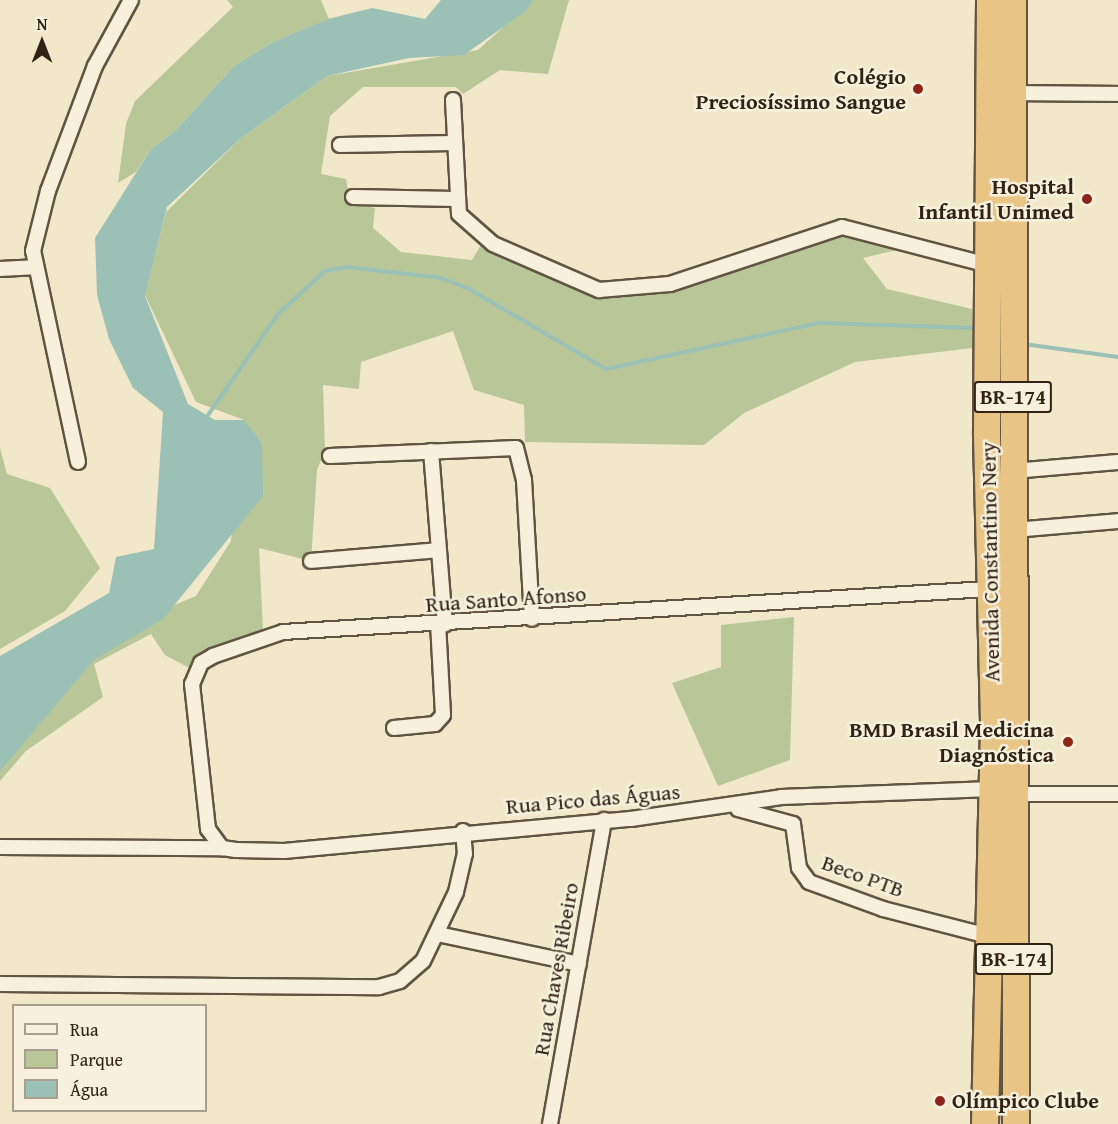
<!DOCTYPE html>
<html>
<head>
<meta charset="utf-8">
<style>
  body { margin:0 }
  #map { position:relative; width:1118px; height:1124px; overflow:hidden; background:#f1e8ca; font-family:"Gentium Book Plus",serif }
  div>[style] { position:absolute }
  .green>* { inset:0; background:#b8c698 }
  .water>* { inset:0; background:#9bc0b6 }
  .stream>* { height:4px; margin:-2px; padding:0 2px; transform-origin:2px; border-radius:2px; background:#9bc0b6 }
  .roads { filter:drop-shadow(2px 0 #615442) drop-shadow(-2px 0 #615442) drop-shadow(0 2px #615442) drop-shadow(0 -2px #615442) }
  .street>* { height:14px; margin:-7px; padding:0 7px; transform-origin:7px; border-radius:7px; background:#f6f0dd }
  .highway>* { height:26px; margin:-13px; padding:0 13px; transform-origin:13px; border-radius:13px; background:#e8c485 }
  .dots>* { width:16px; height:16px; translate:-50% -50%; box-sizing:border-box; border:3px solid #f6f0dd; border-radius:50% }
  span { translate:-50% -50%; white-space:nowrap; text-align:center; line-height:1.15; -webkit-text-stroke:5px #f6f0dd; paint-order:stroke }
  .shield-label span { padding:2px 4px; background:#f6f0dd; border:2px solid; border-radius:4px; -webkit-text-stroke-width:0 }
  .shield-label { font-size:21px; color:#312215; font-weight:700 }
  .poi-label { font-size:22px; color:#312215; font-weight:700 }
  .right { translate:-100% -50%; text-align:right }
  .left { translate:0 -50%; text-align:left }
  .street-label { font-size:22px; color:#312215 }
  .legend { position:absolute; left:12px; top:1004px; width:195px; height:108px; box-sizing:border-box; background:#f6f0dd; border:2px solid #a79e8d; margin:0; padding:8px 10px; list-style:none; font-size:18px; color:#312215 }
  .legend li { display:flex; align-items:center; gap:12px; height:30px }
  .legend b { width:30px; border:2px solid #a79e8d }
  .north { position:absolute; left:12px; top:12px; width:60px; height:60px; -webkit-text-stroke:4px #f6f0dd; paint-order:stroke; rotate:0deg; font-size:16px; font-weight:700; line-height:24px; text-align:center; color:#312215 }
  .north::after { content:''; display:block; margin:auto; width:21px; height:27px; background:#312215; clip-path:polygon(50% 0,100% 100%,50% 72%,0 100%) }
</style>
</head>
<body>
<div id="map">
  <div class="green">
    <i style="clip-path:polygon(227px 0,321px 0,329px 19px,273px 42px,234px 66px,176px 130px,151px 149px,136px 172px,118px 183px,126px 124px,135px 101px,233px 7px)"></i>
    <i style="clip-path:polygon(533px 0,569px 0,548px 74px,500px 70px,463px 94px,456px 87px,363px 87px,330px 116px,321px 174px,346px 179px,350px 204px,375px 208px,373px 228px,401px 252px,472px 260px,485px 238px,581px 284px,670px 284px,842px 227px,917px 245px,863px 258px,887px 289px,972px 309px,972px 348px,855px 362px,744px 413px,704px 445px,525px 442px,524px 405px,474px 390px,453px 331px,361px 362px,359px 389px,323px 385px,325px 451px,317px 470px,311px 561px,259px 548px,263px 629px,191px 669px,165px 655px,151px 634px,94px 664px,103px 697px,26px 751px,0 781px,0 717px,91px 640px,196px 596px,231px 541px,244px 420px,196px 402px,145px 295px,166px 212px,240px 139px,327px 76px,478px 50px)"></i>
    <i style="clip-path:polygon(0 448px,7px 474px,50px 488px,100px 568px,65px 611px,0 649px)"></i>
    <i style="clip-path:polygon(794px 617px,790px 760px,718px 786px,672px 683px,721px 667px,721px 625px)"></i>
  </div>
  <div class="water">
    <i style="clip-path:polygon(441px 0,533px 0,527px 10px,464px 55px,409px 58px,327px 76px,240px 139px,167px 207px,145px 296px,188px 404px,215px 420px,244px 420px,262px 444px,263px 496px,163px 619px,94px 660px,0 771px,0 656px,109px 593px,116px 557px,154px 549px,163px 412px,133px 388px,109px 339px,97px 295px,95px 238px,151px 149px,176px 130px,234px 66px,273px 42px,328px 19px,372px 8px,425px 19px)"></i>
  </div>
  <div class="stream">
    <i style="left:1024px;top:344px;width:95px;rotate:7.9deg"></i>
    <i style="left:206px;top:418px;width:126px;rotate:-55.3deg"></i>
    <i style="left:278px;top:314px;width:64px;rotate:-42.5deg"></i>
    <i style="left:325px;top:271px;width:22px;rotate:-10deg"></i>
    <i style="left:347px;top:267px;width:95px;rotate:6.7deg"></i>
    <i style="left:441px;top:278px;width:30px;rotate:21deg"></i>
    <i style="left:469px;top:289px;width:159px;rotate:30.3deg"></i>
    <i style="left:606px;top:369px;width:217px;rotate:-12.2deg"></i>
    <i style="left:818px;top:323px;width:160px;rotate:1.8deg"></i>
  </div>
  <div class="roads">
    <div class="street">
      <i style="left:1013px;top:93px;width:105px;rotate:0.5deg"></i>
      <i style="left:453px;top:100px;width:114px;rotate:87deg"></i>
      <i style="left:459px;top:214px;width:45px;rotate:41.4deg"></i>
      <i style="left:493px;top:244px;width:116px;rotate:23.5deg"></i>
      <i style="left:599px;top:290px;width:71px;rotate:-4.8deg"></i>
      <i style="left:670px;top:284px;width:181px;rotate:-18.3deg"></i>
      <i style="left:842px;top:227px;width:151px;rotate:14.6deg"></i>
      <i style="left:340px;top:145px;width:113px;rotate:-1deg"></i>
      <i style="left:353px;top:197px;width:102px;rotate:1.1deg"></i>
      <i style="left:0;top:269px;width:34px;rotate:-3deg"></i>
      <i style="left:431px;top:451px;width:174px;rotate:85.4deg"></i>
      <i style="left:330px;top:456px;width:186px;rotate:-2.5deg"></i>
      <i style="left:516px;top:448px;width:33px;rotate:76deg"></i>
      <i style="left:524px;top:480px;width:139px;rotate:86.7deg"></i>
      <i style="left:78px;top:462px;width:216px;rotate:-102deg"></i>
      <i style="left:33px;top:251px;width:62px;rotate:-76deg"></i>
      <i style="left:48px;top:191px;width:134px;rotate:-69.4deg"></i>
      <i style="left:95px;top:66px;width:75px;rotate:-61.4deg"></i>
      <i style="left:1013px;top:471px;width:105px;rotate:-4.9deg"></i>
      <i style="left:1014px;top:530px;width:104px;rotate:-4.9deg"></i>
      <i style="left:311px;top:561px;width:128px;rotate:-4.9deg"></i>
      <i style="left:988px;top:589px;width:706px;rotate:176.51deg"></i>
      <i style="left:283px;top:632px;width:74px;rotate:161.1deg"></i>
      <i style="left:213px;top:656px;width:14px;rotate:150deg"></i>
      <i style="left:201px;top:663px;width:23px;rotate:113deg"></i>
      <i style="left:192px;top:684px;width:146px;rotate:83.7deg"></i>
      <i style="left:208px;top:829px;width:24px;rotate:54deg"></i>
      <i style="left:222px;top:848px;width:14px;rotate:8deg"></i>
      <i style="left:236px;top:850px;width:48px;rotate:1.2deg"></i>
      <i style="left:284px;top:851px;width:348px;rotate:-5.3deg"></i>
      <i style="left:631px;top:819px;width:152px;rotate:-8.3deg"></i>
      <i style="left:781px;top:797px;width:211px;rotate:-2.2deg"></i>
      <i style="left:394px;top:728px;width:41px;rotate:-5.6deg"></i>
      <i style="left:435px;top:724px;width:12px;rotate:-48deg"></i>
      <i style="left:443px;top:715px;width:91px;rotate:-93.1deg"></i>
      <i style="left:1015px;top:794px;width:103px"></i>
      <i style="left:738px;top:809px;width:57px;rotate:15.3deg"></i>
      <i style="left:793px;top:824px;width:44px;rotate:82.2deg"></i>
      <i style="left:799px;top:868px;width:17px;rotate:54deg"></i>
      <i style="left:809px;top:882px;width:79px;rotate:20deg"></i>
      <i style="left:883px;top:909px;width:108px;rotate:14.4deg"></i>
      <i style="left:0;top:847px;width:222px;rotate:0.3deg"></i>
      <i style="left:438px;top:934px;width:144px;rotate:12deg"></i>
      <i style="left:0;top:984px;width:379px;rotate:0.5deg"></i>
      <i style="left:379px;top:987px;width:22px;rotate:-16deg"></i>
      <i style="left:400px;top:981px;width:30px;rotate:-41deg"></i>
      <i style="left:423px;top:961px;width:76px;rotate:-64.4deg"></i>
      <i style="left:456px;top:892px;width:39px;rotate:-77deg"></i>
      <i style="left:465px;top:854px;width:23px;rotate:-95deg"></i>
      <i style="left:550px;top:1124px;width:309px;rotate:-79.9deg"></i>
    </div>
    <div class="highway">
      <i style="left:1013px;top:0;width:1124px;rotate:89.85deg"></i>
      <i style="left:985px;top:1124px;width:402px;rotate:-88.7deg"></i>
      <i style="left:994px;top:722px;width:290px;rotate:-91.4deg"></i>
      <i style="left:987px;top:432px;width:432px;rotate:-89.6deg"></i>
    </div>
  </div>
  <div class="dots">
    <i style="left:918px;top:89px;background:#8f2418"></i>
    <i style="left:1087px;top:199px;background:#8f2418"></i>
    <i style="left:1068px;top:742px;background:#8f2418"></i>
    <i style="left:940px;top:1101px;background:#8f2418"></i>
  </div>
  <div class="shield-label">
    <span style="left:1013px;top:397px">BR-174</span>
    <span style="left:1014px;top:959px">BR-174</span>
  </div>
  <div class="poi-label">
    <span class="right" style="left:906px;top:89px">Colégio<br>Preciosíssimo Sangue</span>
    <span class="right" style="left:1074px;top:199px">Hospital<br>Infantil Unimed</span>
    <span class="right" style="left:1054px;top:742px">BMD Brasil Medicina<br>Diagnóstica</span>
    <span class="left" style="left:952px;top:1101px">Olímpico Clube</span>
  </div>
  <div class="street-label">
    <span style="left:990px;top:562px;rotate:-91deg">Avenida Constantino Nery</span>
    <span style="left:506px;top:599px;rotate:-4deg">Rua Santo Afonso</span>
    <span style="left:593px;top:799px;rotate:-5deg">Rua Pico das Águas</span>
    <span style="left:863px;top:876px;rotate:20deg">Beco PTB</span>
    <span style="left:556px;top:969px;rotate:-80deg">Rua Chaves Ribeiro</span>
  </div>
  <ul class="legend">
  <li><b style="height:8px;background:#f6f0dd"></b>Rua</li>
  <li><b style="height:16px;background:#b8c698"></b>Parque</li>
  <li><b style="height:16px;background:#9bc0b6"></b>Água</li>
  </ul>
  <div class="north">N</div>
</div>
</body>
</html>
